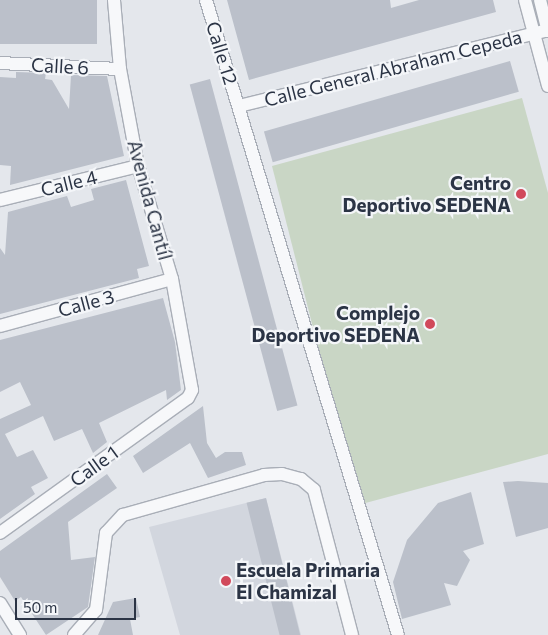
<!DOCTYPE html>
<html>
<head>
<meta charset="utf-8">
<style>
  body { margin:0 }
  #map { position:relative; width:548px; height:635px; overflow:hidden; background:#e4e7ec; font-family:Commissioner,sans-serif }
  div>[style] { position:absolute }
  .built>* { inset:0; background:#d2d6de }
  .green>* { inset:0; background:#c9d6c5 }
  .building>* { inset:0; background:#bbc0ca; transform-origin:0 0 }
  .roads { filter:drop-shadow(1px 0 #a9aeb7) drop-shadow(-1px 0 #a9aeb7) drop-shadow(0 1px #a9aeb7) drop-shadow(0 -1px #a9aeb7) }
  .minor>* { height:12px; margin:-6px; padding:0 6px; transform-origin:6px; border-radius:6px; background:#f7f8fa }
  .dots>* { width:14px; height:14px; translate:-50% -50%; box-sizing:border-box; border:2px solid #f4f6f9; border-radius:50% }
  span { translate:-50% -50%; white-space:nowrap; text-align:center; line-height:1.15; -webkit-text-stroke:4.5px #f4f6f9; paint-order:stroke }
  .street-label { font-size:19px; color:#2b3445 }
  .poi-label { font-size:19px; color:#2b3445; font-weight:700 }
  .right { translate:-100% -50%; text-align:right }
  .left { translate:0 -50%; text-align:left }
  .scale { position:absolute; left:15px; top:598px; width:121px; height:22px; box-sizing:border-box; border:2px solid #2b3445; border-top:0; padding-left:6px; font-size:15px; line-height:18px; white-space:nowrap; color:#2b3445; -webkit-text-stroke:4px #f4f6f9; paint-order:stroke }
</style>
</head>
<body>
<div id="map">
  <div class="built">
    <i style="clip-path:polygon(266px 498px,301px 635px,180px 635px,149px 527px)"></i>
  </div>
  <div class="green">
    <i style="clip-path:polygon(522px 98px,548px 193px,548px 454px,358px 505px,272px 166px)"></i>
  </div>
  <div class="building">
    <i style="left:0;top:0;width:97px;height:44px"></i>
    <i style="clip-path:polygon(227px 0,390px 0,391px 8px,419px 0,493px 0,496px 12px,249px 80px)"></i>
    <i style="left:510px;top:61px;width:32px;height:256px;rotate:74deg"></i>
    <i style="clip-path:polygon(16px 72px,46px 73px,45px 79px,52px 80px,69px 109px,71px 75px,107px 76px,124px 156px,10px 185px,11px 166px,0 165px,0 77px,16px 78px)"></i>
    <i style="left:210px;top:79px;width:338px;height:21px;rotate:75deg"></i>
    <i style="clip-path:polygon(126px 180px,149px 266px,137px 269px,139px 278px,0 314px,0 248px,5px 255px,8px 212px,67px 196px,71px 207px,94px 200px,91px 189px)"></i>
    <i style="clip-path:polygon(163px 298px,175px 342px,181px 390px,167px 400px,166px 390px,99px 423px,107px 442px,93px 453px,82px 429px,54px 441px,43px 416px,5px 434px,17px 457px,33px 450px,48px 478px,31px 487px,35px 494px,0 519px,0 419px,31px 405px,20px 382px,0 392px,0 340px)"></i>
    <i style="clip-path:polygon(203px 406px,207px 443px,216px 458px,225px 452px,242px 452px,246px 465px,208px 478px,190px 443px,143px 473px,133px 456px)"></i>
    <i style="clip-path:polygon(107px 474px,117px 488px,68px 522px,71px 560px,95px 557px,88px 607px,46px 635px,21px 597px,15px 601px,0 577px,0 551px)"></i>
    <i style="clip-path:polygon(518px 481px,548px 483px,548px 528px,516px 537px,503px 482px)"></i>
    <i style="clip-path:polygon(471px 492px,484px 544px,463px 551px,470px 560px,457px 586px,444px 583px,451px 605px,402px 619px,393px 582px,407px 540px,438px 503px)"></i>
    <i style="left:266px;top:498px;width:141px;height:20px;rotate:76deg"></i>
    <i style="clip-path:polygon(136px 598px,140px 617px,130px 619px,133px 635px,98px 635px,113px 602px)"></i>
  </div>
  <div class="roads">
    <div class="minor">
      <i style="left:206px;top:0;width:663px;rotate:73.18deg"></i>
      <i style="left:525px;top:0;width:89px;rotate:75deg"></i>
      <i style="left:540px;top:0;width:32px;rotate:76deg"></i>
      <i style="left:0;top:63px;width:120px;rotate:2.9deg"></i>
      <i style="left:239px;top:106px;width:318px;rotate:-13.8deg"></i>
      <i style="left:0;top:200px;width:142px;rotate:-13.8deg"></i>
      <i style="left:0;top:326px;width:178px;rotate:-15.3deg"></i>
      <i style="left:0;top:533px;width:231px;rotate:-35.7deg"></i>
      <i style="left:188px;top:398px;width:9px;rotate:-63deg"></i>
      <i style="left:192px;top:390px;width:113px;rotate:-100.2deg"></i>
      <i style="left:172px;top:279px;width:118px;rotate:-106.7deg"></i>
      <i style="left:138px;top:166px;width:99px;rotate:-100.5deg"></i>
      <i style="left:120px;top:69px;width:69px;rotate:-95deg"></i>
      <i style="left:0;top:603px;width:38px;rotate:58deg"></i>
      <i style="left:74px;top:635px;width:33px;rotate:-49deg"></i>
      <i style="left:96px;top:610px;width:78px;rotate:-82.6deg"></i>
      <i style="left:106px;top:533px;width:25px;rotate:-47deg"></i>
      <i style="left:123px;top:515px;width:147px;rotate:-15.8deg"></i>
      <i style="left:264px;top:475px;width:18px;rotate:-3deg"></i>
      <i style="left:282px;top:474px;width:20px;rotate:15deg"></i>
      <i style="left:301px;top:479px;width:17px;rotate:40deg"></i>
      <i style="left:314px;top:490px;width:150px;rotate:75.3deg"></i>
    </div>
  </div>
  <div class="dots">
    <i style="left:521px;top:194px;background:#d1495b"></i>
    <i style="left:430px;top:324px;background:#d1495b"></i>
    <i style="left:226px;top:581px;background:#d1495b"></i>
  </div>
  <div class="street-label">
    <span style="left:222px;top:53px;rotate:73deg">Calle 12</span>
    <span style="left:60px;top:66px;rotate:3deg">Calle 6</span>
    <span style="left:393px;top:68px;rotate:-14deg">Calle General Abraham Cepeda</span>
    <span style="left:69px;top:183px;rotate:-14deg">Calle 4</span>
    <span style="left:150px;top:200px;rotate:75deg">Avenida Cantíl</span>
    <span style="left:86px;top:303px;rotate:-15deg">Calle 3</span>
    <span style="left:94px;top:466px;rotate:-36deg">Calle 1</span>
  </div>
  <div class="poi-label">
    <span class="right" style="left:511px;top:194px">Centro<br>Deportivo SEDENA</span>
    <span class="right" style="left:420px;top:324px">Complejo<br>Deportivo SEDENA</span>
    <span class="left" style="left:236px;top:581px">Escuela Primaria<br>El Chamizal</span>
  </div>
  <div class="scale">50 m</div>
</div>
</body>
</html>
